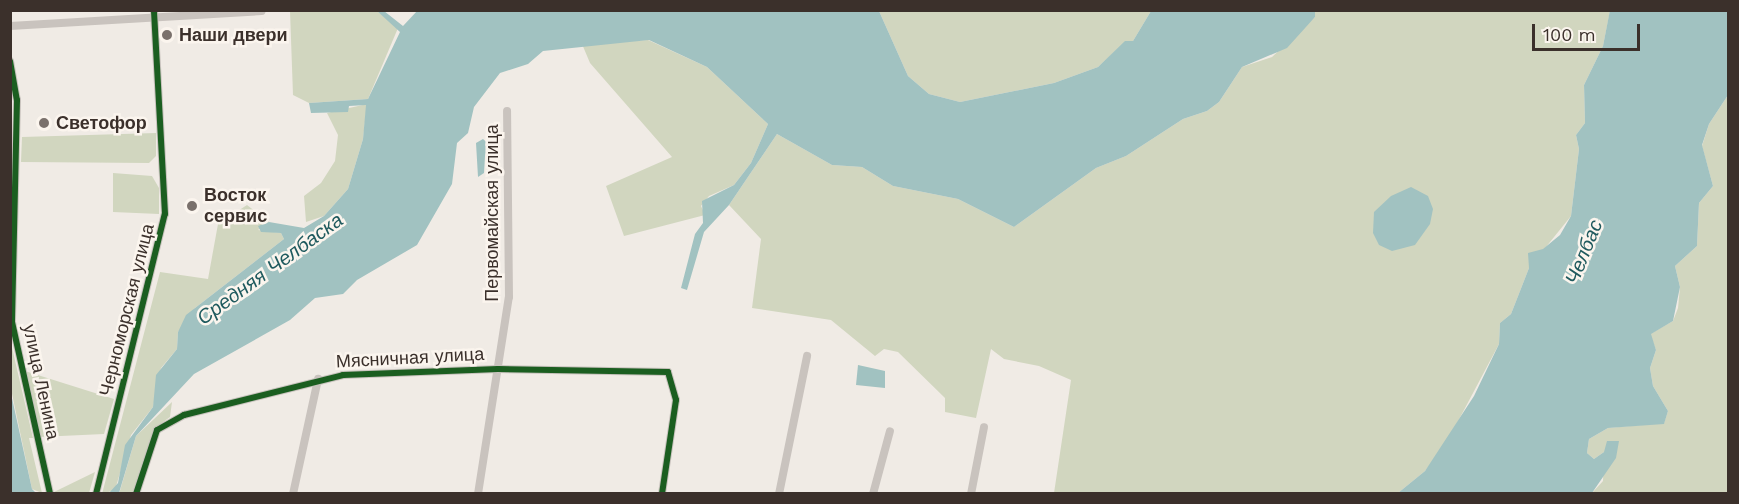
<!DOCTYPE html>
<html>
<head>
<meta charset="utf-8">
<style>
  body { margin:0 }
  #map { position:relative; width:1739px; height:504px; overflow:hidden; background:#f0ebe5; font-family:"Work Sans",sans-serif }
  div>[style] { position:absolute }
  .green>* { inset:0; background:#d1d6bf }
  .water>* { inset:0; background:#a1c2c1 }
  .minor>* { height:8px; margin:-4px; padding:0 4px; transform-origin:4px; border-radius:4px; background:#c9c3be }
  .cycleway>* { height:6px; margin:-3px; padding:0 3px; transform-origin:3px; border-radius:3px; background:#1b5e20 }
  .dots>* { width:16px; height:16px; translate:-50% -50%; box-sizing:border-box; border:3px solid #fbf5ee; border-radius:50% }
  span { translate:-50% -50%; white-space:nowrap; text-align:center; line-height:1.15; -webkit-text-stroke:5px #fbf5ee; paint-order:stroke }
  .poi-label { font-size:18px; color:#3b302b; font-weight:700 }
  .left { translate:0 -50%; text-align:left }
  .street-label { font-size:18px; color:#3b302b }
  .water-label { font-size:20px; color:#1f5a5e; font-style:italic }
  .frame { position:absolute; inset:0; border:12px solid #3b302b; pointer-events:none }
  .scale { position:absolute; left:1532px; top:24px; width:108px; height:27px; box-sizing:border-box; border:3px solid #3b302b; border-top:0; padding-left:8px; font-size:18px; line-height:21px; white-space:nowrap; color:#3b302b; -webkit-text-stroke:4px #fbf5ee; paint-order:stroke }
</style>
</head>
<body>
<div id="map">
  <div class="green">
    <i style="clip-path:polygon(290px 11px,377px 11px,398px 28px,368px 99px,309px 103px,293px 95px)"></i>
    <i style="clip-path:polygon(879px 11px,1151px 11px,1133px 41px,1125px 42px,1098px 67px,1054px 83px,960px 102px,929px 94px,908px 76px)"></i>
    <i style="clip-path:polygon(1315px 11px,1610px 11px,1603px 46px,1584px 85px,1585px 123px,1576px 135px,1579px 149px,1571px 216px,1529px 268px,1511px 314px,1500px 323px,1499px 344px,1447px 442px,1425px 471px,1398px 493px,1054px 493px,1071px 380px,1039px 366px,1004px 359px,991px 349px,976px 418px,945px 412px,945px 398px,898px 352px,884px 349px,875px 356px,831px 320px,752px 308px,761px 239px,729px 205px,777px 134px,832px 165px,862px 167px,893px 186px,958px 199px,1014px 227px,1096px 168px,1126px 156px,1183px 119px,1207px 111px,1219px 102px,1242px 67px,1272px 57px,1315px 17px)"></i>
    <i style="clip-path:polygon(648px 40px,707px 67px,768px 124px,751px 163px,734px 185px,709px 196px,701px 206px,705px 215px,624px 236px,606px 186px,672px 157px,590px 63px,582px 44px)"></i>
    <i style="clip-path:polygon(1728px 95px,1728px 493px,1592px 493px,1603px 481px,1604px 452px,1594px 459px,1587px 453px,1589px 439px,1608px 428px,1664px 423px,1668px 411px,1653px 386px,1650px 368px,1656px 350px,1650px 334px,1673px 321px,1678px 308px,1680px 287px,1675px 266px,1697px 246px,1699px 203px,1713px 186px,1702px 146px,1709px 124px)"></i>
    <i style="clip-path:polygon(367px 104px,363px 139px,348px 189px,324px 216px,306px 222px,304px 196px,321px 183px,335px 161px,338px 135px,327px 113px)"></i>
    <i style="clip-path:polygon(156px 133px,156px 156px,149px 163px,21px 162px,22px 137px)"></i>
    <i style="clip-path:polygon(113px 173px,152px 176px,159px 188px,159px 214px,113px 212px)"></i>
    <i style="clip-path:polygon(247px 205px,269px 222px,258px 230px,281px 233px,284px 239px,195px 308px,178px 332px,177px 349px,161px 368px,153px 407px,131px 435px,115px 490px,102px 494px,160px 272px,208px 279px,218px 224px)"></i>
    <i style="clip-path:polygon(10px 339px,33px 438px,29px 438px,42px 493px,32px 489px,11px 389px)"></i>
    <i style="clip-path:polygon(25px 371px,114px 399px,104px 434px,39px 437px)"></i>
    <i style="clip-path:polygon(172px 402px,170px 417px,155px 428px,133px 493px,119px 494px,136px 436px)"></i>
    <i style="clip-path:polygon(95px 472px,89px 493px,54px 493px,54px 492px)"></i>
  </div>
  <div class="water">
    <i style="clip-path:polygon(418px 10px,879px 11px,908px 76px,929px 94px,960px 102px,1054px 83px,1098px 67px,1125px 41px,1133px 41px,1151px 11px,1315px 10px,1315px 17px,1287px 48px,1242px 67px,1219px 102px,1207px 111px,1183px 119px,1126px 156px,1096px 168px,1014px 227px,958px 199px,893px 186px,862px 167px,832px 165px,777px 134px,729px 205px,704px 232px,687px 290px,681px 288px,695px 234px,703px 223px,702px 201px,734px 185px,751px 163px,768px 124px,707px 67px,649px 40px,543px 51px,528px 64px,500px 73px,474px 107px,468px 133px,457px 143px,452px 184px,417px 245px,357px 280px,343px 294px,315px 298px,290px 320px,194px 374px,136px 436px,119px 493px,109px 493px,118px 483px,125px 445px,153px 407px,156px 375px,177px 349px,178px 332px,186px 315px,284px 239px,281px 233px,261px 232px,258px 226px,269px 222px,304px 228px,324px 216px,348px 189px,363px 139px,366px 105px,349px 106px,348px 112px,311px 113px,309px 103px,368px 99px,400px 32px,377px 11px,384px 11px,403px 26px)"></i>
    <i style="clip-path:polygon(1610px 10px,1728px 11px,1728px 95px,1709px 124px,1702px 145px,1713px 186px,1699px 203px,1697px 246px,1675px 266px,1680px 287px,1673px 321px,1651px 334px,1656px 350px,1650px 368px,1653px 386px,1668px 411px,1664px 424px,1608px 428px,1589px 439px,1587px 453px,1594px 459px,1604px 452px,1607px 441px,1619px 441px,1616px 458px,1592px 493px,1398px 493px,1425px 471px,1474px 396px,1499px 344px,1500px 323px,1511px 314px,1529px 268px,1528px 253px,1543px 249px,1560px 235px,1571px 216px,1579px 149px,1576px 135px,1585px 123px,1584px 85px,1603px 46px)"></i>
    <i style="clip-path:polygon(483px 139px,493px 148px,485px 156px,484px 173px,478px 177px,476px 143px)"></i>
    <i style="clip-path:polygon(1411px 187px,1428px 196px,1433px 209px,1430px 224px,1415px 245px,1392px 251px,1379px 245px,1373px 233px,1374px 212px,1391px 196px)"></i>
    <i style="clip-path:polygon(858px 365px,885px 371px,885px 388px,856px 385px)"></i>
    <i style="clip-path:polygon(10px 389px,32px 489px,36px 493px,11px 493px)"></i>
  </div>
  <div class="minor">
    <i style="left:10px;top:26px;width:252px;rotate:-3.4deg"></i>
    <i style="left:10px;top:61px;width:40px;rotate:80deg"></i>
    <i style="left:17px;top:100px;width:222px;rotate:91.3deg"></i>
    <i style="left:12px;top:322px;width:176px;rotate:77.5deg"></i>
    <i style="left:96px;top:494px;width:288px;rotate:-76.2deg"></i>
    <i style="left:165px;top:214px;width:204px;rotate:-93.1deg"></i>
    <i style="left:136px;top:494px;width:67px;rotate:-71.8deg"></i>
    <i style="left:157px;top:430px;width:31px;rotate:-29deg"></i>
    <i style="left:184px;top:415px;width:164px;rotate:-14.1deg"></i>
    <i style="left:343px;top:375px;width:155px;rotate:-2.2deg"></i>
    <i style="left:498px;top:369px;width:170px;rotate:1deg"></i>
    <i style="left:668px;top:372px;width:29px;rotate:74deg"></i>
    <i style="left:676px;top:400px;width:95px;rotate:98.5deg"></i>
    <i style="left:293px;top:494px;width:118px;rotate:-77.7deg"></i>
    <i style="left:478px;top:494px;width:199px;rotate:-81.1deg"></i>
    <i style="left:509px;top:297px;width:186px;rotate:-90.6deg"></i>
    <i style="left:779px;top:494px;width:141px;rotate:-78.5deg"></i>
    <i style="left:873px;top:494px;width:65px;rotate:-74.9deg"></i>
    <i style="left:971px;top:494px;width:68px;rotate:-79deg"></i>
  </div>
  <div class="cycleway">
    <i style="left:10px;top:61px;width:40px;rotate:80deg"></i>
    <i style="left:17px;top:100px;width:222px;rotate:91.3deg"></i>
    <i style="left:12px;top:322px;width:176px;rotate:77.5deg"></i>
    <i style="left:96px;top:494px;width:288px;rotate:-76.2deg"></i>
    <i style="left:165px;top:214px;width:204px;rotate:-93.1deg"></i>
    <i style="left:136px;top:494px;width:67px;rotate:-71.8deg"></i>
    <i style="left:157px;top:430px;width:31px;rotate:-29deg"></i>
    <i style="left:184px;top:415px;width:164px;rotate:-14.1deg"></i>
    <i style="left:343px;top:375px;width:155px;rotate:-2.2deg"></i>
    <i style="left:498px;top:369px;width:170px;rotate:1deg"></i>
    <i style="left:668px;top:372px;width:29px;rotate:74deg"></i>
    <i style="left:676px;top:400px;width:95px;rotate:98.5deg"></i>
  </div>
  <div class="dots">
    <i style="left:167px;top:35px;background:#7a716c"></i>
    <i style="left:44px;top:123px;background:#7a716c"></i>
    <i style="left:192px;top:206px;background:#7a716c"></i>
  </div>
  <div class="poi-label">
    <span class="left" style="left:179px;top:35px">Наши двери</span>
    <span class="left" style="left:56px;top:123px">Светофор</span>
    <span class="left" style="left:204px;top:206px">Восток<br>сервис</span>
  </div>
  <div class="street-label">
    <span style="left:492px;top:213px;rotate:-90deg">Первомайская улица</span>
    <span style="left:127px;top:310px;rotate:-76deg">Черноморская улица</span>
    <span style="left:410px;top:358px;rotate:-3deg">Мясничная улица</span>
    <span style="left:41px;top:382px;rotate:78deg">улица Ленина</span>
  </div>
  <div class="water-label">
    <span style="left:1584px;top:252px;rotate:-68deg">Челбас</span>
    <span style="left:270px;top:269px;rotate:-36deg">Средняя Челбаска</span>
  </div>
  <div class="frame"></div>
  <div class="scale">100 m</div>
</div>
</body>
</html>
